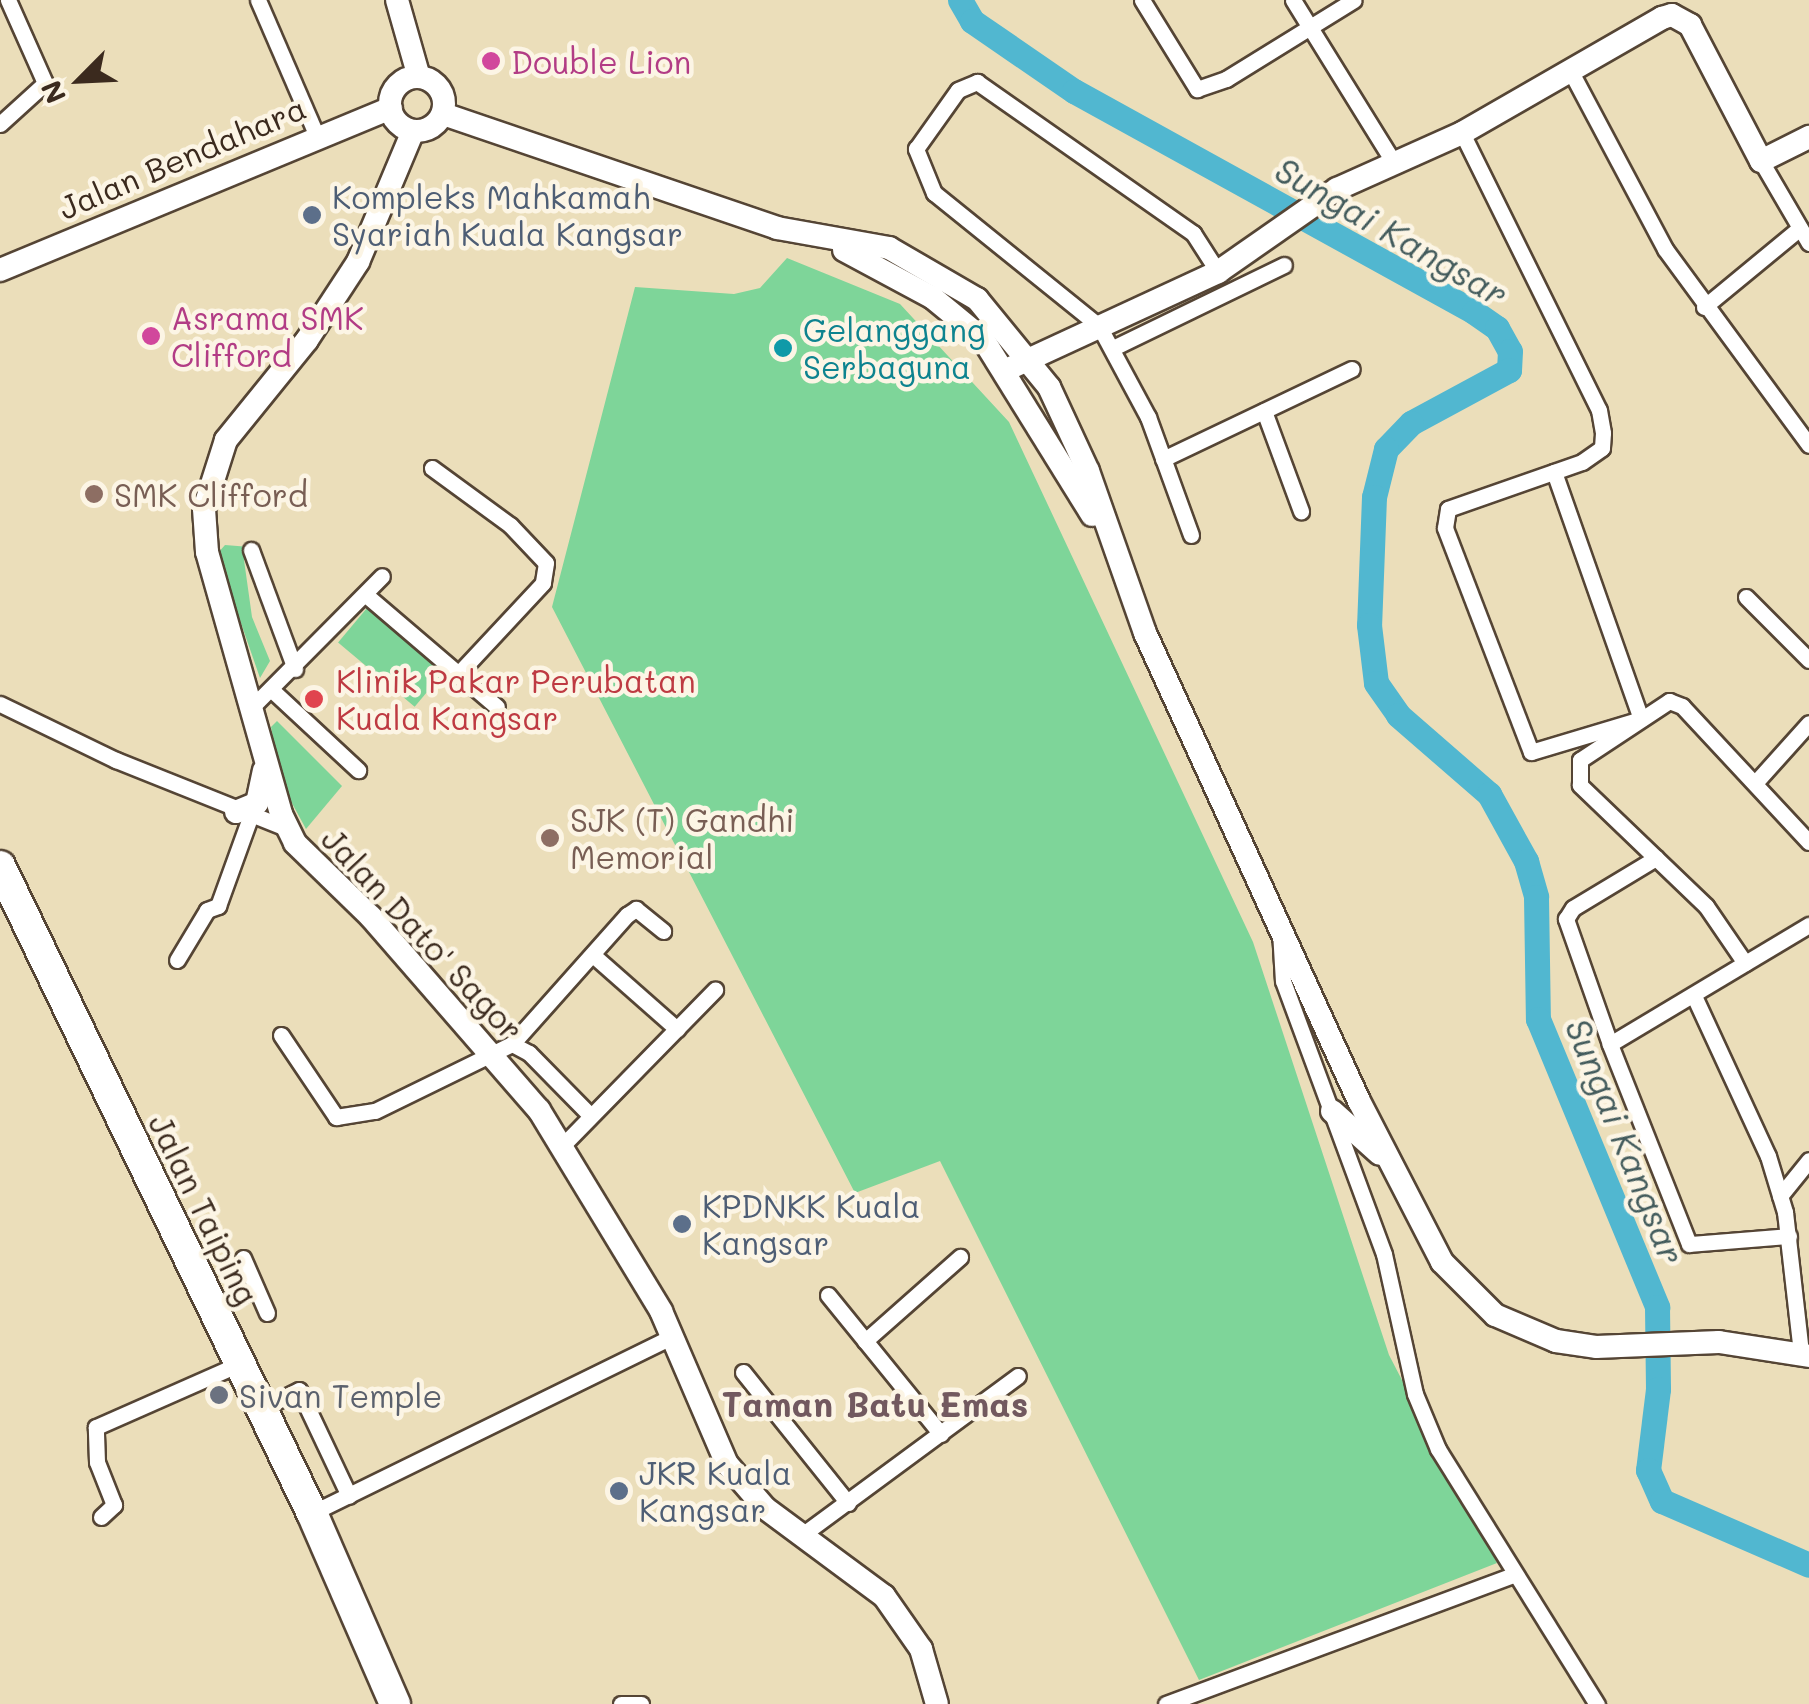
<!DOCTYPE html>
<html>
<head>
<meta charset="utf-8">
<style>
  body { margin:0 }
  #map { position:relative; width:1809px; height:1704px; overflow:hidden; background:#ebdeba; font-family:Mali,sans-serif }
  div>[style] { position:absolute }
  .green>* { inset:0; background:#7ed599; transform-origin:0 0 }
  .river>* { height:25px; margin:-12.5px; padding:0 12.5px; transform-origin:12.5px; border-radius:12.5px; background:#51b7d0 }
  .roads { filter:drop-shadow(2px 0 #554535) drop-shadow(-2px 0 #554535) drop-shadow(0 2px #554535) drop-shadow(0 -2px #554535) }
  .street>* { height:15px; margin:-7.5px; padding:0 7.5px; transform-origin:7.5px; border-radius:7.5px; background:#fff }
  .secondary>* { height:22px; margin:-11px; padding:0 11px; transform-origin:11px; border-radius:11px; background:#fff }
  .secondary>.ring { margin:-11px; padding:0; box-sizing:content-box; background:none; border:22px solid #fff; border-radius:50% }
  .highway>* { height:30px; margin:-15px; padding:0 15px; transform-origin:15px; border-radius:15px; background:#fff }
  .dots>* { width:28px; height:28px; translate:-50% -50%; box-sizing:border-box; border:5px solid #fcf5e5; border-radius:50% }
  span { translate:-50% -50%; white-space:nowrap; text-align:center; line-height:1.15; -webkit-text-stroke:9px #fcf5e5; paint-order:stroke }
  .hotel-label { font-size:32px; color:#b23c85 }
  .left { translate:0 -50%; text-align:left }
  .street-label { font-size:32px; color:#3b2a1e }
  .service-label { font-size:32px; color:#4e5e75 }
  .culture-label { font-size:32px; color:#0d838f }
  .education-label { font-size:32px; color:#785e54 }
  .health-label { font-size:32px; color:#be3a42 }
  .worship-label { font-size:32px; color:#5b616d }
  .water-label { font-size:35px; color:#435b5c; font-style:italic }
  .neighbourhood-label { font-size:35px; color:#72595f; font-weight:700 }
  .north { position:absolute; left:30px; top:30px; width:100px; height:100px; -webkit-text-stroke:8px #fcf5e5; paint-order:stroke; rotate:246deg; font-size:28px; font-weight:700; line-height:40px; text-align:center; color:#3b2a1e }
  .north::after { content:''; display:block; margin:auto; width:35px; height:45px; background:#3b2a1e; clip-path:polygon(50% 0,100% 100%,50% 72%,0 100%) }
</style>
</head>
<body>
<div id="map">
  <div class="green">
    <i style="clip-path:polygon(787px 258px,900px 304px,1009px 422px,1253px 942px,1389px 1355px,1497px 1563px,1199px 1680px,940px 1161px,855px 1193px,552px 607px,635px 287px,734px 294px,760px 288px)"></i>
    <i style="clip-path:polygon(225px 545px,250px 547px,244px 560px,252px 617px,270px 661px,260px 678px,217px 554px)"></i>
    <i style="left:367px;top:608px;width:100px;height:45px;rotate:40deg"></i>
    <i style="clip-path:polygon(277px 721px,342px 786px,306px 829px,281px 783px,271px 727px)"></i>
  </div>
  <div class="river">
    <i style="left:960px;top:0;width:24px;rotate:60deg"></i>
    <i style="left:972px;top:21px;width:124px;rotate:34.5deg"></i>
    <i style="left:1074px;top:91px;width:457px;rotate:28.9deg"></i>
    <i style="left:1474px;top:312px;width:28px;rotate:35deg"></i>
    <i style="left:1497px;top:328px;width:26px;rotate:61deg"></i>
    <i style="left:1510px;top:351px;width:19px;rotate:93deg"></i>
    <i style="left:1509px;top:370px;width:111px;rotate:151.6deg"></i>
    <i style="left:1411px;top:423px;width:36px;rotate:134deg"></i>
    <i style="left:1386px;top:449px;width:49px;rotate:104deg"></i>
    <i style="left:1374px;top:497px;width:128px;rotate:92.2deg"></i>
    <i style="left:1369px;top:625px;width:58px;rotate:83.1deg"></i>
    <i style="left:1376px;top:683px;width:39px;rotate:55deg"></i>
    <i style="left:1398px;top:715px;width:121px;rotate:41deg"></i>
    <i style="left:1489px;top:794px;width:77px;rotate:61.1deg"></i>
    <i style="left:1526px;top:861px;width:37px;rotate:74deg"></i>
    <i style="left:1536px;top:897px;width:122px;rotate:89.1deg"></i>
    <i style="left:1538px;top:1019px;width:312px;rotate:67.5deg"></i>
    <i style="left:1657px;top:1307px;width:82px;rotate:89.3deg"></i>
    <i style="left:1658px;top:1389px;width:82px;rotate:97deg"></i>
    <i style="left:1648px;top:1470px;width:34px;rotate:66deg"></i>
    <i style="left:1662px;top:1501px;width:160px;rotate:23.5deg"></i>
  </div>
  <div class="roads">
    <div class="street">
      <i style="left:258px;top:0;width:146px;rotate:66.6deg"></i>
      <i style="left:1142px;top:0;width:105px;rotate:58.3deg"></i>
      <i style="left:1197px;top:89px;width:31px;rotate:-19deg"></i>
      <i style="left:1226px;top:79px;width:150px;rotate:-31.7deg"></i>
      <i style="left:1293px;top:0;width:192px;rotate:58.2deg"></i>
      <i style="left:1571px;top:72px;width:200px;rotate:62deg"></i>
      <i style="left:1665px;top:249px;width:243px;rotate:53.7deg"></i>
      <i style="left:0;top:124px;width:61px;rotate:-42.3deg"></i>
      <i style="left:45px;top:83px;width:91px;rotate:-114deg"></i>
      <i style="left:1462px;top:133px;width:309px;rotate:63.7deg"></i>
      <i style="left:1599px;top:410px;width:23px;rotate:80deg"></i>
      <i style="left:1603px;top:433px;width:15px;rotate:94deg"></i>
      <i style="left:1602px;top:448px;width:24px;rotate:145deg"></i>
      <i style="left:1582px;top:462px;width:142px;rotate:160.7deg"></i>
      <i style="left:1448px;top:509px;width:19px;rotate:99deg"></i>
      <i style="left:1445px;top:528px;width:240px;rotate:69deg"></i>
      <i style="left:1531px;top:752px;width:115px;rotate:-16.7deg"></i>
      <i style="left:1641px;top:719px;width:262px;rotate:-109.4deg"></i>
      <i style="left:1761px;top:161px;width:95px;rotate:59.7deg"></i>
      <i style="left:1704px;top:307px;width:124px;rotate:-39.5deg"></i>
      <i style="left:1113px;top:348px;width:190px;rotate:-25.9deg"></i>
      <i style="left:1264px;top:411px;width:107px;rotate:69.7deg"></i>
      <i style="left:1163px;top:459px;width:209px;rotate:-25.5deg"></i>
      <i style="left:432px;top:468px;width:97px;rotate:36.2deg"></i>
      <i style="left:510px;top:525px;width:52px;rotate:46.5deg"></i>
      <i style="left:546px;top:563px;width:20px;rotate:99deg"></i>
      <i style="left:543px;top:583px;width:125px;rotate:133deg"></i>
      <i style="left:1191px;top:535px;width:126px;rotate:-110deg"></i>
      <i style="left:1148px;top:417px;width:103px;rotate:-118.3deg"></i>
      <i style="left:1099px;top:326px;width:212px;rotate:-141.1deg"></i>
      <i style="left:934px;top:193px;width:48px;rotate:-112.2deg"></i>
      <i style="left:916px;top:149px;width:72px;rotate:-54.6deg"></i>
      <i style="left:958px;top:90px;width:21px;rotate:-23deg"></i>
      <i style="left:977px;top:82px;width:264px;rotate:35deg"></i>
      <i style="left:1193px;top:233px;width:46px;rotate:57.3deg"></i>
      <i style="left:251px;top:550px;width:127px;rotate:69.7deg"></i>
      <i style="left:366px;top:595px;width:172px;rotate:40.5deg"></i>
      <i style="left:1746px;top:597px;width:89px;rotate:45deg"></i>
      <i style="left:274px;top:692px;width:115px;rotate:42.9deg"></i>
      <i style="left:0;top:704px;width:129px;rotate:25.8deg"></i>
      <i style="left:116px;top:760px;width:183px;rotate:21.8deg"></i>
      <i style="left:250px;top:709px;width:187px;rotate:-45.2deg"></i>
      <i style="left:1756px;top:782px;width:79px;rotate:-48.1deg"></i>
      <i style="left:1280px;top:931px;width:50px;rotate:86.6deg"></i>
      <i style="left:1283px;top:981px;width:291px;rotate:69.7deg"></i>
      <i style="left:1384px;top:1254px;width:143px;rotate:77.5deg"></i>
      <i style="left:1415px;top:1394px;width:60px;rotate:67.3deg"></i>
      <i style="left:1438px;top:1449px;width:301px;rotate:58.1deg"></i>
      <i style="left:593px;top:955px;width:112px;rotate:41.4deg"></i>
      <i style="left:177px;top:960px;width:58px;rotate:-59deg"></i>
      <i style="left:207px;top:910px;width:12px;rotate:-20deg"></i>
      <i style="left:218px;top:906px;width:97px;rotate:-70.1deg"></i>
      <i style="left:1745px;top:963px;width:69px;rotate:-124.4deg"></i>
      <i style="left:1706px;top:906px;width:175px;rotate:-136.2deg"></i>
      <i style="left:1580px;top:785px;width:25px;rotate:-90deg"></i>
      <i style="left:1580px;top:760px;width:107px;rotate:-33.5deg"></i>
      <i style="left:1669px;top:701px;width:14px;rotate:21deg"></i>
      <i style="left:1682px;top:706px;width:186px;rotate:47deg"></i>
      <i style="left:1694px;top:996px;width:176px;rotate:65.2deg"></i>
      <i style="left:1768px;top:1156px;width:59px;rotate:73.1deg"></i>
      <i style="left:1785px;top:1212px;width:141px;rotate:83.5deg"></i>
      <i style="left:281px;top:1035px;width:99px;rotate:56.1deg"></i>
      <i style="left:336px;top:1117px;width:39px;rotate:-9deg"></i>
      <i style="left:375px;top:1111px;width:153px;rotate:-26.1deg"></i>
      <i style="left:512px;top:1044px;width:19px;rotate:28deg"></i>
      <i style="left:529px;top:1053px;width:88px;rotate:45.5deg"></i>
      <i style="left:512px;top:1044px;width:173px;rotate:-48.3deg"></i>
      <i style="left:627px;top:915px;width:11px;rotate:-34deg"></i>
      <i style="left:636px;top:909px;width:35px;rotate:39deg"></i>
      <i style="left:1610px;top:1044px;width:133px;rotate:-109.4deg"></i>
      <i style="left:1566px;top:919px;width:13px;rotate:-58deg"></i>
      <i style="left:1573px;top:908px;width:97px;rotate:-31.1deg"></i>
      <i style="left:562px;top:1146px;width:219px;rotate:-45.6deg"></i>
      <i style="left:1780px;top:1196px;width:46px;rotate:-51.1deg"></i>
      <i style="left:1789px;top:1236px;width:100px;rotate:175.4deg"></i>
      <i style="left:1689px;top:1244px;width:215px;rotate:-111.6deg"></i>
      <i style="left:1610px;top:1044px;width:232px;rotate:-30.9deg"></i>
      <i style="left:243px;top:1258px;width:60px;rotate:66.4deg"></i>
      <i style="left:828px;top:1295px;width:179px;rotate:50.9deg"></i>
      <i style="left:213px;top:1308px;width:47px;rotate:-24.9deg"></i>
      <i style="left:865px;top:1341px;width:127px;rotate:-41.5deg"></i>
      <i style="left:743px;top:1372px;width:168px;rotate:51.3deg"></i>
      <i style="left:261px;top:1409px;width:42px;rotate:-26.6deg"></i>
      <i style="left:299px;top:1390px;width:117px;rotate:64.7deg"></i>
      <i style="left:312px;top:1513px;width:401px;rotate:-26.1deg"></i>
      <i style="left:101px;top:1517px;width:18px;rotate:-43deg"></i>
      <i style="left:114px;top:1505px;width:46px;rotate:-111.6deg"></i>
      <i style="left:97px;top:1462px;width:35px;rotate:-92deg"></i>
      <i style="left:96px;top:1427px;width:156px;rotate:-23.8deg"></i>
      <i style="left:802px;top:1535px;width:268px;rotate:-36.4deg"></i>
      <i style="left:621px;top:1704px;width:20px"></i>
      <i style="left:1166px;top:1704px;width:370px;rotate:-20.4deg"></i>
    </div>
    <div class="secondary">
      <i style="left:397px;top:0;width:80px;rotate:74.1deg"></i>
      <i class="ring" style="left:390px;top:77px;width:32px;height:32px"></i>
      <i style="left:443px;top:114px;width:353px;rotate:18.8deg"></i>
      <i style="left:777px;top:228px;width:114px;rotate:10.1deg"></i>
      <i style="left:889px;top:248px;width:102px;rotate:30.1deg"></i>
      <i style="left:977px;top:299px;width:114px;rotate:50.7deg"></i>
      <i style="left:1049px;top:387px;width:93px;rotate:65.1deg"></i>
      <i style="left:1088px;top:471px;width:172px;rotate:70.6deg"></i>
      <i style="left:1145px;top:633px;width:515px;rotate:65.43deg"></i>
      <i style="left:1359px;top:1101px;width:181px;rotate:62.7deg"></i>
      <i style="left:1442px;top:1262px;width:75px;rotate:45deg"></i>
      <i style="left:1495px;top:1315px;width:66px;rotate:23.1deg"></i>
      <i style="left:1556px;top:1341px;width:40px;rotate:8.5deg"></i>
      <i style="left:1596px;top:1347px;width:123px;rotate:-2.3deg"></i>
      <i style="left:1719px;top:1342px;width:91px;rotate:8.8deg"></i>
      <i style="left:413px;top:131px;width:142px;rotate:112.8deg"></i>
      <i style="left:358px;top:262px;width:93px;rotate:123.2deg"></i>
      <i style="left:307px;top:340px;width:129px;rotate:129deg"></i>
      <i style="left:226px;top:440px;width:72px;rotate:107.7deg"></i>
      <i style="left:204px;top:509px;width:43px;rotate:86deg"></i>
      <i style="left:207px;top:552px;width:272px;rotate:74.2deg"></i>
      <i style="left:281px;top:814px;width:32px;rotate:64deg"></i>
      <i style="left:295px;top:843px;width:106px;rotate:44.2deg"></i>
      <i style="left:371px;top:917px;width:256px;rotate:49deg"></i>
      <i style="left:539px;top:1110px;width:235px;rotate:58.7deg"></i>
      <i style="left:661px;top:1311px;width:167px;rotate:66.7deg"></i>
      <i style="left:727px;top:1464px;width:58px;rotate:49.2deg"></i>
      <i style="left:765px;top:1508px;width:148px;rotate:36.5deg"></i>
      <i style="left:884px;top:1596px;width:65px;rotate:55.1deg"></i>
      <i style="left:921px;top:1649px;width:57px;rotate:73.8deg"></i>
      <i style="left:844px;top:250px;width:101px;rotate:28.3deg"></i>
      <i style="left:933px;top:298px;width:65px;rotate:39.4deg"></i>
      <i style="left:983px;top:339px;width:207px;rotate:58.2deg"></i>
      <i style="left:0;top:270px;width:423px;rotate:-22.5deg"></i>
      <i style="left:1006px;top:370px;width:234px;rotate:-24.8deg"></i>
      <i style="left:1218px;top:272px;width:145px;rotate:-34.9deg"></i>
      <i style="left:1337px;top:189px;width:137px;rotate:-24.1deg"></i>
      <i style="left:1462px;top:133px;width:231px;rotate:-29.9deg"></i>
      <i style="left:1662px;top:18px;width:10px;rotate:-17deg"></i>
      <i style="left:1672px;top:15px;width:21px;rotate:29deg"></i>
      <i style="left:1690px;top:25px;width:153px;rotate:62.4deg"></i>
      <i style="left:1761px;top:161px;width:54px;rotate:-26.6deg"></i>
      <i style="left:236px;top:812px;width:23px;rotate:-23deg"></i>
      <i style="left:257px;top:803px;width:33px;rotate:-78deg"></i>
      <i style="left:1332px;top:1111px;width:64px;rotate:41.9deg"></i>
    </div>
    <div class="highway">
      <i style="left:0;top:866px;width:718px;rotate:64.26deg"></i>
      <i style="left:312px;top:1513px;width:208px;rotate:66.5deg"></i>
    </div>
  </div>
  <div class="dots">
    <i style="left:491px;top:61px;background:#d1479c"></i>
    <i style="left:312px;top:215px;background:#5c6f8a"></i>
    <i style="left:151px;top:336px;background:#d1479c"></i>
    <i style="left:783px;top:348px;background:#0f9aa8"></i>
    <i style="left:94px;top:494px;background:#8d6e63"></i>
    <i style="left:314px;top:699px;background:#e0444e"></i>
    <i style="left:550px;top:838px;background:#8d6e63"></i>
    <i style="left:682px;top:1224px;background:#5c6f8a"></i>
    <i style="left:219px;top:1395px;background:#6b7280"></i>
    <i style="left:619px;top:1491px;background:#5c6f8a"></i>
  </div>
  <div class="hotel-label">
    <span class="left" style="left:511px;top:61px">Double Lion</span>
    <span class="left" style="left:171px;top:336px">Asrama SMK<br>Clifford</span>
  </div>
  <div class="street-label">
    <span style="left:182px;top:157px;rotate:-23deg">Jalan Bendahara</span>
    <span style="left:423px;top:934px;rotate:47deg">Jalan Dato' Sagor</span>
    <span style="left:204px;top:1209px;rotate:64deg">Jalan Taiping</span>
  </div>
  <div class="service-label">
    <span class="left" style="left:332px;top:215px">Kompleks Mahkamah<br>Syariah Kuala Kangsar</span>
    <span class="left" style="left:702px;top:1224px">KPDNKK Kuala<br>Kangsar</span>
    <span class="left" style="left:639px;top:1491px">JKR Kuala<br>Kangsar</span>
  </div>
  <div class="culture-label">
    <span class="left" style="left:803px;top:348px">Gelanggang<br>Serbaguna</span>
  </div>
  <div class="education-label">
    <span class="left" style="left:114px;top:494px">SMK Clifford</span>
    <span class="left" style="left:570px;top:838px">SJK (T) Gandhi<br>Memorial</span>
  </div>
  <div class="health-label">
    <span class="left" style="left:336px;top:699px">Klinik Pakar Perubatan<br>Kuala Kangsar</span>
  </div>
  <div class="worship-label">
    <span class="left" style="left:239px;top:1395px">Sivan Temple</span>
  </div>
  <div class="water-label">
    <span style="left:1392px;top:231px;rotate:30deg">Sungai Kangsar</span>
    <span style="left:1626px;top:1141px;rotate:68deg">Sungai Kangsar</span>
  </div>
  <div class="neighbourhood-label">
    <span style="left:875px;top:1403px">Taman Batu Emas</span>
  </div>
  <div class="north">N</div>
</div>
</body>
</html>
